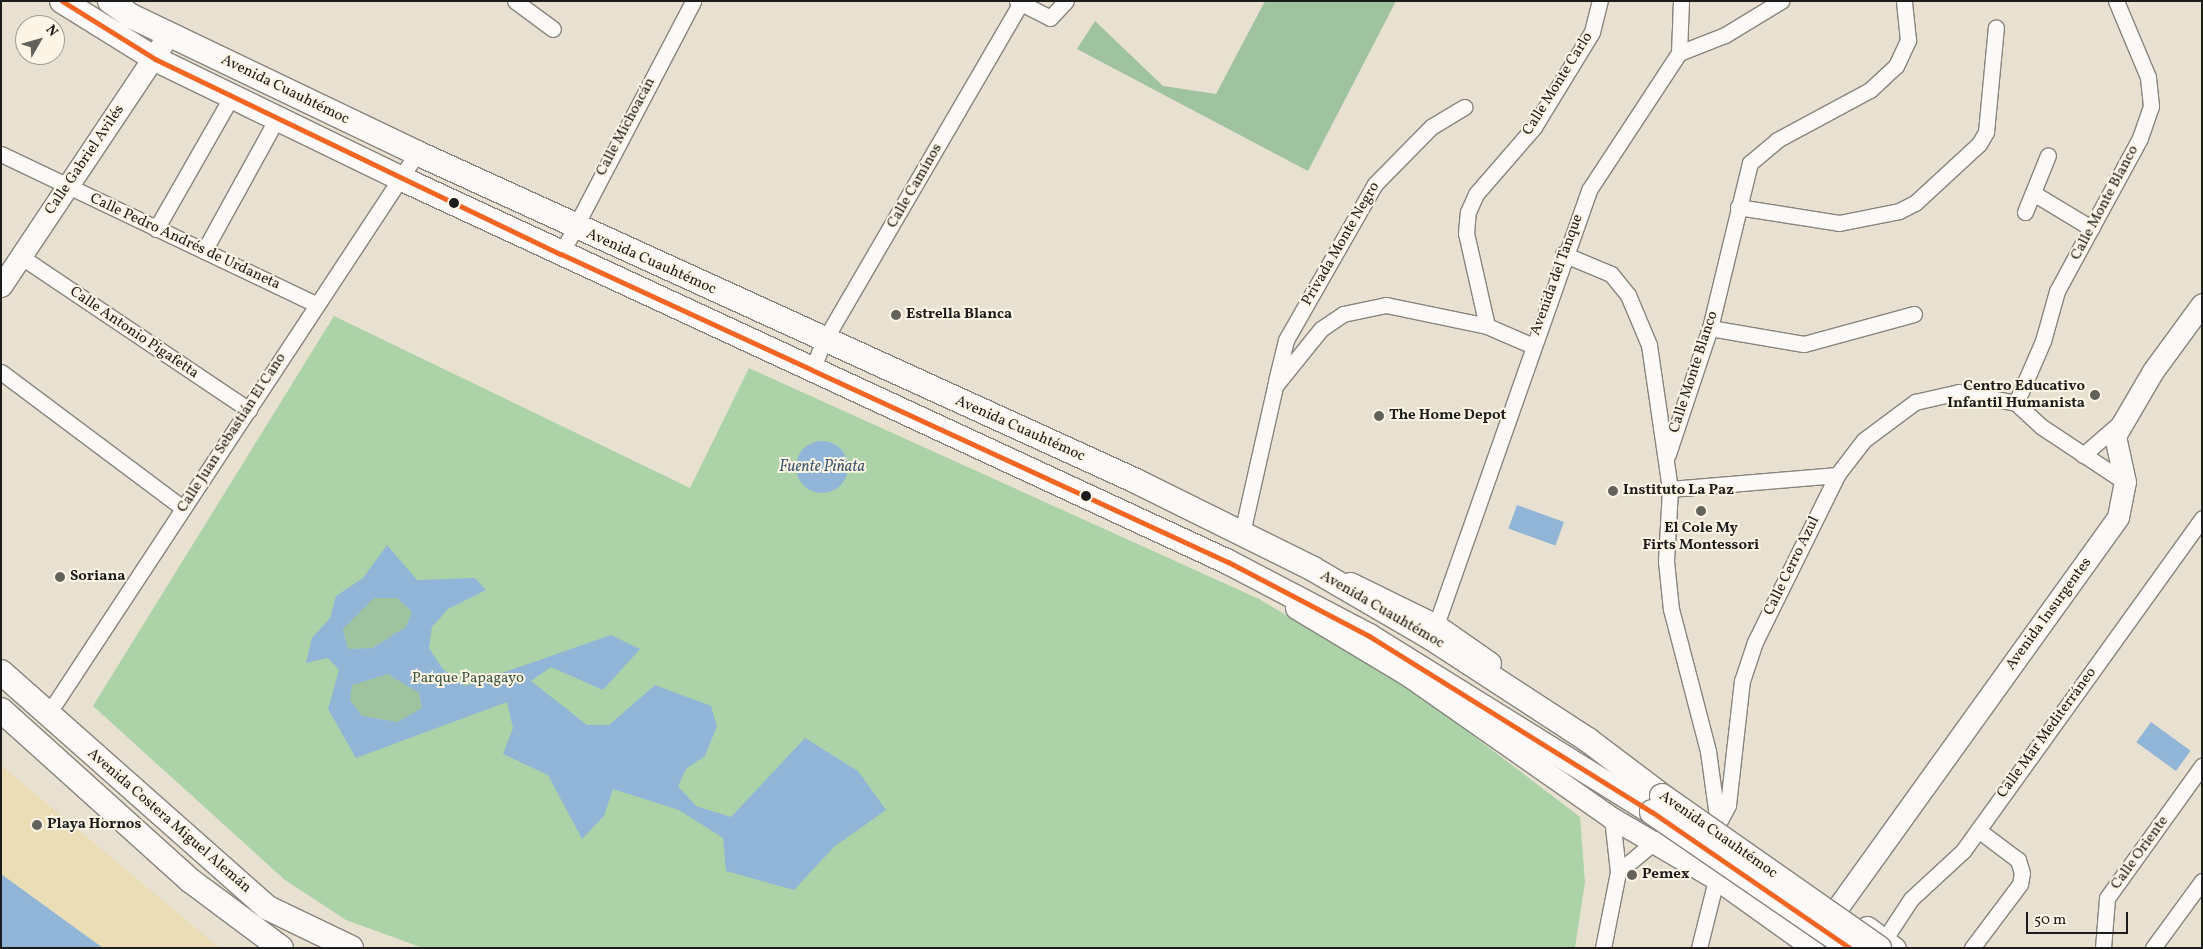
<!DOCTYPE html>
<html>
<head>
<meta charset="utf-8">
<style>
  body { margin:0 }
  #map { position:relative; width:2203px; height:949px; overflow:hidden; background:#e8e0d1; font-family:Vollkorn,serif }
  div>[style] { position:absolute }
  .green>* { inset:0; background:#acd3a8 }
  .forest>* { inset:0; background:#9fc39e }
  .sand>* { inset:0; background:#ebddb5 }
  .water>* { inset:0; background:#91b5d7; transform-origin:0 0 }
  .round { border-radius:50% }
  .roads { filter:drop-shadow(1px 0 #88847d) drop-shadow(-1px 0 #88847d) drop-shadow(0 1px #88847d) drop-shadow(0 -1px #88847d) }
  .street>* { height:15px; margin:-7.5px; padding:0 7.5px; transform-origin:7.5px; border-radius:7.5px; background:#fcfaf8 }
  .secondary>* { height:21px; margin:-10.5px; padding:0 10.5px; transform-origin:10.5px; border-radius:10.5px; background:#fcfaf8 }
  .primary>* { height:24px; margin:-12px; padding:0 12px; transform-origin:12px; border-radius:12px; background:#fcfaf8 }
  .bridges { filter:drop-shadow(1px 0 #88847d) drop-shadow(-1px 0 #88847d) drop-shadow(0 1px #88847d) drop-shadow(0 -1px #88847d) }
  .primary-bridge>* { height:24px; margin:-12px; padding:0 12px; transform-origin:12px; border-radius:12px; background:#fcfaf8 }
  .bus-1>* { height:5px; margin:-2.5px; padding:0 2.5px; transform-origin:2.5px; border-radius:2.5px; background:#f26522 }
  .dots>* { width:14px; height:14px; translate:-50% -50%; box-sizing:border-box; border:2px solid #fcf5e5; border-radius:50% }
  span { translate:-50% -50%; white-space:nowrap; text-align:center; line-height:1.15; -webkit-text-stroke:4px #fcf5e5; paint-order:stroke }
  .street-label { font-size:15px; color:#1c1c1c }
  .poi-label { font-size:15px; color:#1c1c1c; font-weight:700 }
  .left { translate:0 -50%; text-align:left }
  .right { translate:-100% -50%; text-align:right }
  .park-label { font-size:15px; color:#3d5841 }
  .water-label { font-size:16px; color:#405971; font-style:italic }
  .frame { position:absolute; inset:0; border:2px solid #1c1c1c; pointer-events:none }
  .north { position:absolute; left:15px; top:15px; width:50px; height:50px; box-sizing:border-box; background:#fcf5e5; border:1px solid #a29e95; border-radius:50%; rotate:52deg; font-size:14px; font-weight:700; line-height:20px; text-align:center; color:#1c1c1c }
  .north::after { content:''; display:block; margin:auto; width:18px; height:22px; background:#63615b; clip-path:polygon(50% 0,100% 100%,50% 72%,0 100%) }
  .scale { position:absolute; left:2026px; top:912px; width:102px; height:22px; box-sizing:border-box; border:2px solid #1c1c1c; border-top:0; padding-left:6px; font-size:15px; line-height:18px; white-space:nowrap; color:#1c1c1c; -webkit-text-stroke:4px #fcf5e5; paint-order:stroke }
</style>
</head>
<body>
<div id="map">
  <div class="green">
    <i style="clip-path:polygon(334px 316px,690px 488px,749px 368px,1259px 599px,1412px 689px,1580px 817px,1585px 882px,1575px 948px,423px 948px,346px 920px,285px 880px,93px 706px)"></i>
  </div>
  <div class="forest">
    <i style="clip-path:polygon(1265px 1px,1396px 1px,1308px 171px,1077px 49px,1095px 21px,1163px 86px,1216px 94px)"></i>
    <i style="clip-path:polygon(374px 597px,397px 597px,412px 612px,406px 627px,372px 648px,348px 649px,343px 629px)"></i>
    <i style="clip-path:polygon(388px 674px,419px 693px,422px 708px,397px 722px,362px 716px,350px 700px,352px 685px)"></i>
  </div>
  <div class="sand">
    <i style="clip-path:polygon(1px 765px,211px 941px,221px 948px,103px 948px,1px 874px)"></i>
  </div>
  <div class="water">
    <i class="round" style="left:796px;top:441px;width:52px;height:52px"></i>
    <i style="left:1517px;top:505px;width:50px;height:25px;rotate:20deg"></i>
    <i style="clip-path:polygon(evenodd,387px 545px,417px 580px,475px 578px,486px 590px,448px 609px,432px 627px,429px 648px,443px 669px,465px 686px,611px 635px,640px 649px,603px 690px,551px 667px,531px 681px,587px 725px,609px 725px,655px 685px,711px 706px,717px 726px,705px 756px,686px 769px,678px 786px,696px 806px,731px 817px,805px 738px,858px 771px,886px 810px,835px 846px,794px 890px,726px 871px,723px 838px,679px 810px,613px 789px,604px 816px,582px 839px,548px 775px,503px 754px,513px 728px,507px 702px,356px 758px,328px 709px,339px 670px,328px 658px,306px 663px,312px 638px,330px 618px,336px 596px,363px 578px,387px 545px,397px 598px,412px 612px,406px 627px,372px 648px,348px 649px,343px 629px,374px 598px,397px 598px,387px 545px,388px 674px,419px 693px,422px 708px,397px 722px,362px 716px,350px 700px,352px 685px,388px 674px)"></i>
    <i style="left:2151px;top:722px;width:49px;height:25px;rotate:36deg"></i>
    <i style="clip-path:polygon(1px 874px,103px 948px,1px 948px)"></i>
  </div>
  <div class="roads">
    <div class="street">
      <i style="left:515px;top:1px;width:47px;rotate:36.4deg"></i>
      <i style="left:1017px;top:1px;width:37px;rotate:27deg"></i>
      <i style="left:1050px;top:18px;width:23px;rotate:-47deg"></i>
      <i style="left:1679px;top:53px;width:52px;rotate:-87.8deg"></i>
      <i style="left:1px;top:154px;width:349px;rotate:25.5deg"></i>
      <i style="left:2033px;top:193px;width:68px;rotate:31.1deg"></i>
      <i style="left:1738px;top:207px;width:102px;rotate:9deg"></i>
      <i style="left:1839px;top:223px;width:61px;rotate:-11.3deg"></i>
      <i style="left:1899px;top:211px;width:18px;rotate:-27deg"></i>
      <i style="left:1915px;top:203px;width:87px;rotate:-42.7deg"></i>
      <i style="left:1979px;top:144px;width:14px;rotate:-60deg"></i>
      <i style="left:1986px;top:132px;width:105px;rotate:-84.6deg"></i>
      <i style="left:2025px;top:212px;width:61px;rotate:-68deg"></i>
      <i style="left:156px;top:229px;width:153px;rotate:-60.3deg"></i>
      <i style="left:204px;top:251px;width:152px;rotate:-61.2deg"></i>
      <i style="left:561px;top:254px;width:285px;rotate:-62.4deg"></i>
      <i style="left:1563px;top:254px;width:52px;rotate:22.6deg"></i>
      <i style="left:1611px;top:274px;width:27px;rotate:51deg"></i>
      <i style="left:1628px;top:295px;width:54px;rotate:67.2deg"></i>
      <i style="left:1649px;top:345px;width:146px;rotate:81.7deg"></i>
      <i style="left:1670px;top:489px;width:72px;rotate:93.2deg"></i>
      <i style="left:1666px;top:561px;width:48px;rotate:84.1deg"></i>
      <i style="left:1671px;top:609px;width:147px;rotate:75.4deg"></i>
      <i style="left:1708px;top:751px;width:74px;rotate:82.2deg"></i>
      <i style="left:20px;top:256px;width:276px;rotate:33.9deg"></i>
      <i style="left:1487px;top:326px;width:95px;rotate:-102.7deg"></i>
      <i style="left:1466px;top:233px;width:21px;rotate:-85deg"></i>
      <i style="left:1468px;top:212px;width:20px;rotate:-66deg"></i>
      <i style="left:1476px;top:194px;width:89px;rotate:-49.1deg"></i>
      <i style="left:1534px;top:127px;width:111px;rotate:-58.6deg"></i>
      <i style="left:1592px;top:32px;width:32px;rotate:-76deg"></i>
      <i style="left:1710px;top:328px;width:95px;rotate:9.7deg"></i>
      <i style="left:1804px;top:344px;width:114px;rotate:-15.3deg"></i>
      <i style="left:812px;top:370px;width:31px;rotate:-68deg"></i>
      <i style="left:824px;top:341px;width:391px;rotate:-59.8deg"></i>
      <i style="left:1px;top:372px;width:227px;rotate:36.8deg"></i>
      <i style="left:1276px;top:381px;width:42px;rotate:-76.3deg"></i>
      <i style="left:1286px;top:340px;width:180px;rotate:-60.3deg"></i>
      <i style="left:1375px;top:184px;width:80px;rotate:-45.5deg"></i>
      <i style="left:1431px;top:127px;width:39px;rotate:-31deg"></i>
      <i style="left:2016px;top:403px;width:68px;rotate:-66.5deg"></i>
      <i style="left:2043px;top:341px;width:52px;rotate:-74.4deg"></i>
      <i style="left:2057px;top:291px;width:174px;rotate:-61.5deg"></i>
      <i style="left:2140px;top:138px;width:34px;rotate:-71deg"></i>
      <i style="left:2151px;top:106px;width:29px;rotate:-96deg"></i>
      <i style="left:2148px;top:77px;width:82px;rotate:-112.8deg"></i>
      <i style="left:1668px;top:454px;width:133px;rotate:-71.6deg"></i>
      <i style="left:1710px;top:328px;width:170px;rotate:-76.4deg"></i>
      <i style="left:1750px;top:163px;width:35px;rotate:-40deg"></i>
      <i style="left:1777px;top:140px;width:106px;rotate:-28.3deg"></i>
      <i style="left:1870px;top:90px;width:35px;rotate:-43deg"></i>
      <i style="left:1896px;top:66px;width:29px;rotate:-65deg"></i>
      <i style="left:1908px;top:40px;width:39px;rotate:-96deg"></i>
      <i style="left:2083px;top:455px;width:49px;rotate:-40.9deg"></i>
      <i style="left:1670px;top:489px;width:168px;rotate:-4.8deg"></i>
      <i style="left:1242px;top:533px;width:151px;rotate:-77.3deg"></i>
      <i style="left:1275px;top:386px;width:73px;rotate:-51.1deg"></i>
      <i style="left:1321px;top:329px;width:27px;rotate:-34deg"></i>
      <i style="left:1343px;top:314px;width:44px;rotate:-11.8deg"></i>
      <i style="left:1386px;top:305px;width:103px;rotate:11.7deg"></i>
      <i style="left:1487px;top:326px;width:48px;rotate:23.4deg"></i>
      <i style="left:1436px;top:625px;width:461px;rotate:-70.6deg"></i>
      <i style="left:1589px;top:190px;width:164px;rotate:-56.7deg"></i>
      <i style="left:1679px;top:53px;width:49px;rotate:-21.4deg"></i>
      <i style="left:1725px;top:35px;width:66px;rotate:-31.3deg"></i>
      <i style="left:48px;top:714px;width:671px;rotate:-56.66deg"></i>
      <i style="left:1718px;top:842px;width:18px;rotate:-90deg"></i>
      <i style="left:1718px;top:824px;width:21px;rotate:-62deg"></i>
      <i style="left:1728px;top:805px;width:125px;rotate:-83.6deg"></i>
      <i style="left:1742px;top:681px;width:41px;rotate:-71.6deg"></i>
      <i style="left:1755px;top:642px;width:186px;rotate:-63.8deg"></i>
      <i style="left:1837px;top:475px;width:44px;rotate:-52.4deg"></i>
      <i style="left:1864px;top:440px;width:64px;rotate:-36.7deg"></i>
      <i style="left:1915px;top:402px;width:45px;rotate:-12.8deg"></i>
      <i style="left:1959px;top:392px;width:58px;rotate:10.9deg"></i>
      <i style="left:2016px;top:403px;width:35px;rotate:43deg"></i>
      <i style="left:2042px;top:427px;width:100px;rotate:33.5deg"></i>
      <i style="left:1618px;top:872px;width:53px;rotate:-39.7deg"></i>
      <i style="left:1884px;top:940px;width:49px;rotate:-56.6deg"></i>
      <i style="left:1911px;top:899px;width:71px;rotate:-42.7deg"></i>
      <i style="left:1963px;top:851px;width:410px;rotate:-54.3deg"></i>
      <i style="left:1603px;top:948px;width:77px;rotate:-78.8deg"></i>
      <i style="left:1618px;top:872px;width:54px;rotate:-96.3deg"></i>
      <i style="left:1699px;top:948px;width:78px;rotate:-76deg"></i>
      <i style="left:1972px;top:948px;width:80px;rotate:-53.1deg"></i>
      <i style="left:2020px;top:884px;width:11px;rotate:-80deg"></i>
      <i style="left:2022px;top:873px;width:14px;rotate:-107deg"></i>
      <i style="left:2018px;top:860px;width:50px;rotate:-143.1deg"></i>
      <i style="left:2103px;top:948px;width:50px;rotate:-85.4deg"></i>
      <i style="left:2107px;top:898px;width:163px;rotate:-54.3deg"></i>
      <i style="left:2153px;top:948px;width:83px;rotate:-53.8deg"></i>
    </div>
    <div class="secondary">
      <i style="left:1px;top:286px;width:303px;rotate:-56.3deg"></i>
      <i style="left:1350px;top:583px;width:96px;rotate:26deg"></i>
      <i style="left:1436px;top:625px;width:66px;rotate:35.1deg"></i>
      <i style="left:1296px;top:608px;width:132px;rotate:31deg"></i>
      <i style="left:1409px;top:676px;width:248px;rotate:35deg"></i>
      <i style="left:1612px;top:818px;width:123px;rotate:30.3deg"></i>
      <i style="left:1718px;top:880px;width:117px;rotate:35.6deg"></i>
      <i style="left:1838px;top:907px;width:480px;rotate:-54.3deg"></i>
      <i style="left:2118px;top:517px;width:36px;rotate:-79deg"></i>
      <i style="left:2125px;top:482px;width:47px;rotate:-102.3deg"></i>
      <i style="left:2115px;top:436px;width:75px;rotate:-59.7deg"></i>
      <i style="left:2153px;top:371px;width:83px;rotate:-53.8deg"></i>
      <i style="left:1867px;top:927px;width:35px;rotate:37deg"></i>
    </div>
    <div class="primary">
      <i style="left:62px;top:1px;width:110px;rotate:31.9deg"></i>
      <i style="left:155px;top:59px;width:270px;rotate:25.9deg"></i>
      <i style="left:398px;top:177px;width:915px;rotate:24.88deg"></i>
      <i style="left:1228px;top:562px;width:159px;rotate:27.7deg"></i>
      <i style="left:1369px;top:636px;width:333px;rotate:31.9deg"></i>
      <i style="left:110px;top:1px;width:26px;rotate:36deg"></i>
      <i style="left:131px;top:16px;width:317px;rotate:25.6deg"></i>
      <i style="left:417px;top:153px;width:790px;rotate:24.52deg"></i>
      <i style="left:1136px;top:481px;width:198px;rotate:26.4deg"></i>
      <i style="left:1313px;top:569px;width:135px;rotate:30.2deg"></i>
      <i style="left:1430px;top:637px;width:189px;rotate:33.1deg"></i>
      <i style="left:1588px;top:740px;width:93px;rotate:37.1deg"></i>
      <i style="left:1px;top:672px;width:356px;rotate:41.5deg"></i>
      <i style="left:268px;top:908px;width:92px;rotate:25.7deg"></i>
      <i style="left:1px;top:710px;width:256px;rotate:42deg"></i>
      <i style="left:191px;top:881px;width:112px;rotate:36.7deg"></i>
    </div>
  </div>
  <div class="bridges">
    <div class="primary-bridge">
      <i style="left:1662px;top:796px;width:265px;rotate:35deg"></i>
      <i style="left:1652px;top:812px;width:240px;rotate:34.5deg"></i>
    </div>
  </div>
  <div class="bus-1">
    <i style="left:62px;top:1px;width:110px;rotate:31.9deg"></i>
    <i style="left:155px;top:59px;width:450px;rotate:25.7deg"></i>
    <i style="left:561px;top:254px;width:735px;rotate:24.79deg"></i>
    <i style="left:1228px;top:562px;width:159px;rotate:27.7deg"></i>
    <i style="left:1369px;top:636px;width:333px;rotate:31.9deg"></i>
    <i style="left:1652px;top:812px;width:240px;rotate:34.5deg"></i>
  </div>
  <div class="dots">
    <i style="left:454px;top:203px;background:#1c1c1c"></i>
    <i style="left:896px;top:315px;background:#63615b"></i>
    <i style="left:2095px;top:395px;background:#63615b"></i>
    <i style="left:1379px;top:416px;background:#63615b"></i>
    <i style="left:1613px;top:491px;background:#63615b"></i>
    <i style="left:1086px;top:496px;background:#1c1c1c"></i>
    <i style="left:1701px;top:511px;background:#63615b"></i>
    <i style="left:60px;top:577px;background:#63615b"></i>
    <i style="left:37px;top:825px;background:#63615b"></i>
    <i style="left:1632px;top:875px;background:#63615b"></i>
  </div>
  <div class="street-label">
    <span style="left:1558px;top:84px;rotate:-58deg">Calle Monte Carlo</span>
    <span style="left:285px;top:90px;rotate:26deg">Avenida Cuauhtémoc</span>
    <span style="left:626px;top:127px;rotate:-62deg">Calle Michoacán</span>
    <span style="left:85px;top:160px;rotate:-56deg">Calle Gabriel Avilés</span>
    <span style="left:915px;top:186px;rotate:-60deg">Calle Caminos</span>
    <span style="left:2105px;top:203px;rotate:-62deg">Calle Monte Blanco</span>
    <span style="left:185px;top:242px;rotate:25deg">Calle Pedro Andrés de Urdaneta</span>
    <span style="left:1341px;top:244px;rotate:-60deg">Privada Monte Negro</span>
    <span style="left:651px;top:262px;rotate:24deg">Avenida Cuauhtémoc</span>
    <span style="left:1557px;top:275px;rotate:-70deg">Avenida del Tanque</span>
    <span style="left:134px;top:333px;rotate:34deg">Calle Antonio Pigafetta</span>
    <span style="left:1694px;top:372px;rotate:-72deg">Calle Monte Blanco</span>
    <span style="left:1020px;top:429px;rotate:24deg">Avenida Cuauhtémoc</span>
    <span style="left:232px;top:433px;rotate:-57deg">Calle Juan Sebastián El Cano</span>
    <span style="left:1792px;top:566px;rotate:-64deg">Calle Cerro Azul</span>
    <span style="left:1382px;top:610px;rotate:30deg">Avenida Cuauhtémoc</span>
    <span style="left:2049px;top:614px;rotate:-54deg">Avenida Insurgentes</span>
    <span style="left:2047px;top:733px;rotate:-54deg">Calle Mar Mediterráneo</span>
    <span style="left:169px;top:821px;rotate:41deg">Avenida Costera Miguel Alemán</span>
    <span style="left:1718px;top:835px;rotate:35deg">Avenida Cuauhtémoc</span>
    <span style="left:2140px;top:853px;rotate:-54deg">Calle Oriente</span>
  </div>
  <div class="poi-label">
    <span class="left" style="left:906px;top:315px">Estrella Blanca</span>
    <span class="right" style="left:2085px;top:395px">Centro Educativo<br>Infantil Humanista</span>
    <span class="left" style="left:1389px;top:416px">The Home Depot</span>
    <span class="left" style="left:1623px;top:491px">Instituto La Paz</span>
    <span style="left:1701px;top:537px">El Cole My<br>Firts Montessori</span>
    <span class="left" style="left:70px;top:577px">Soriana</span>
    <span class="left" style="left:47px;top:825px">Playa Hornos</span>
    <span class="left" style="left:1642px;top:875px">Pemex</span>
  </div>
  <div class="park-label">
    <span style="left:468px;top:679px">Parque Papagayo</span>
  </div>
  <div class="water-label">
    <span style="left:822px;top:467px">Fuente Piñata</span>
  </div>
  <div class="frame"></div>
  <div class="north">N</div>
  <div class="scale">50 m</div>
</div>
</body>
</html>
